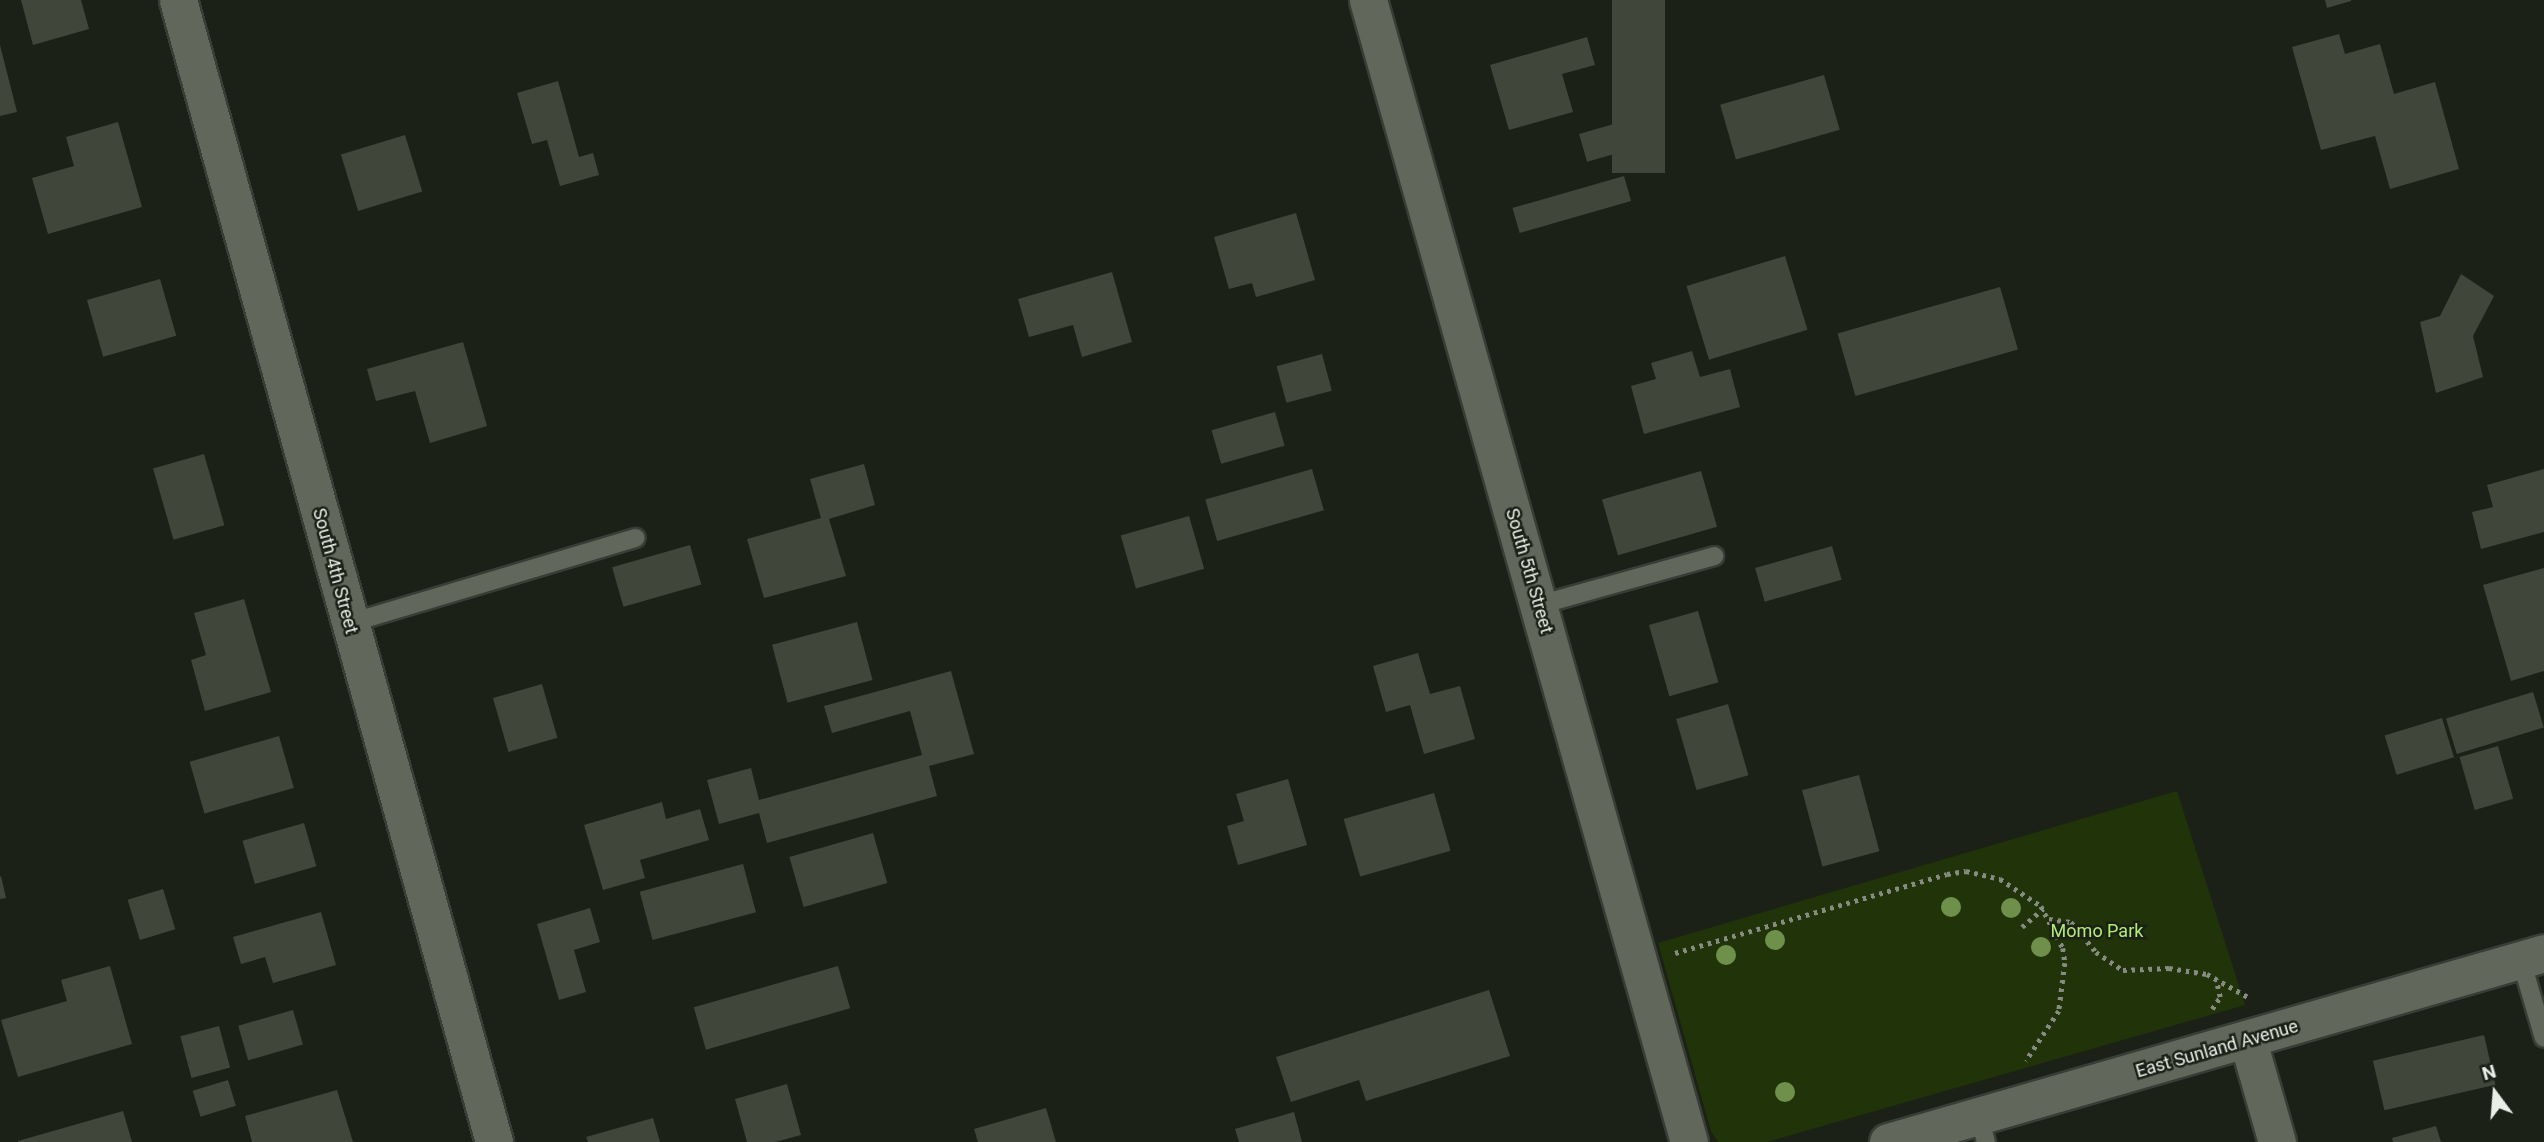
<!DOCTYPE html>
<html>
<head>
<meta charset="utf-8">
<style>
  body { margin:0 }
  #map { position:relative; width:2544px; height:1142px; overflow:hidden; background:#1b2116; font-family:Roboto,sans-serif }
  div>[style] { position:absolute }
  .green>* { inset:0; background:#213409 }
  .building>* { inset:0; background:#40463a; transform-origin:0 0 }
  .path>* { height:4.5px; margin-top:-2.25px; transform-origin:0; background:repeating-linear-gradient(90deg,#878c82 0 3.5px,transparent 0 8.5px) }
  .roads { filter:drop-shadow(2px 0 #383d35) drop-shadow(-2px 0 #383d35) drop-shadow(0 2px #383d35) drop-shadow(0 -2px #383d35) }
  .lane>* { height:18px; margin:-9px; padding:0 9px; transform-origin:9px; border-radius:9px; background:#61685b }
  .street>* { height:37px; margin:-18.5px; padding:0 18.5px; transform-origin:18.5px; border-radius:18.5px; background:#61685b }
  .trees>* { width:20px; height:20px; margin:-10px; border-radius:50%; background:#6e904b }
  span { translate:-50% -50%; white-space:nowrap; text-align:center; line-height:1.15; -webkit-text-stroke:5px #1b2116; paint-order:stroke }
  .street-label { font-size:18px; color:#eaeee6 }
  .park-label { font-size:18px; color:#b2eb76 }
  .north { position:absolute; left:2460px; top:1058px; width:70px; height:70px; -webkit-text-stroke:5px #1b2116; paint-order:stroke; rotate:344deg; font-size:19px; font-weight:700; line-height:28px; text-align:center; color:#eaeee6 }
  .north::after { content:''; display:block; margin:auto; width:24px; height:32px; background:#eaeee6; clip-path:polygon(50% 0,100% 100%,50% 72%,0 100%) }
</style>
</head>
<body>
<div id="map">
  <div class="green">
    <i style="clip-path:polygon(2177px 791px,2245px 1005px,1767px 1142px,1718px 1142px,1711px 1131px,1658px 943px)"></i>
  </div>
  <div class="building">
    <i style="clip-path:polygon(21px 0,81px 0,89px 29px,33px 45px)"></i>
    <i style="left:1612px;top:0;width:53px;height:173px"></i>
    <i style="clip-path:polygon(2325px 0,2351px 0,2351px 1px,2327px 8px)"></i>
    <i style="clip-path:polygon(2339px 34px,2345px 54px,2380px 44px,2394px 94px,2435px 82px,2459px 169px,2390px 189px,2375px 136px,2321px 150px,2292px 47px)"></i>
    <i style="clip-path:polygon(1587px 37px,1595px 65px,1562px 74px,1573px 112px,1509px 130px,1490px 65px)"></i>
    <i style="clip-path:polygon(0 45px,17px 112px,0 116px)"></i>
    <i style="left:1824px;top:75px;width:57px;height:108px;rotate:74deg"></i>
    <i style="clip-path:polygon(558px 81px,579px 157px,593px 153px,599px 175px,560px 186px,547px 140px,532px 144px,517px 93px)"></i>
    <i style="left:1631px;top:119px;width:29px;height:54px;rotate:74deg"></i>
    <i style="clip-path:polygon(118px 122px,142px 207px,48px 234px,32px 178px,74px 166px,66px 137px)"></i>
    <i style="left:405px;top:135px;width:59px;height:67px;rotate:73deg"></i>
    <i style="left:1624px;top:176px;width:26px;height:116px;rotate:74deg"></i>
    <i style="clip-path:polygon(1296px 213px,1315px 280px,1256px 297px,1252px 283px,1229px 289px,1214px 237px)"></i>
    <i style="left:1785px;top:256px;width:77px;height:103px;rotate:73deg"></i>
    <i style="clip-path:polygon(1112px 272px,1132px 342px,1082px 357px,1073px 325px,1029px 337px,1018px 299px)"></i>
    <i style="clip-path:polygon(2461px 274px,2494px 296px,2473px 336px,2483px 377px,2436px 393px,2420px 322px,2440px 316px)"></i>
    <i style="left:160px;top:279px;width:59px;height:76px;rotate:74deg"></i>
    <i style="left:2000px;top:287px;width:65px;height:169px;rotate:74deg"></i>
    <i style="clip-path:polygon(463px 342px,487px 426px,430px 443px,415px 391px,376px 401px,367px 369px)"></i>
    <i style="clip-path:polygon(1692px 351px,1700px 377px,1730px 369px,1740px 407px,1644px 434px,1631px 386px,1656px 379px,1651px 363px)"></i>
    <i style="left:1322px;top:354px;width:38px;height:47px;rotate:75deg"></i>
    <i style="left:1275px;top:412px;width:35px;height:66px;rotate:74deg"></i>
    <i style="left:204px;top:454px;width:74px;height:53px;rotate:74deg"></i>
    <i style="clip-path:polygon(864px 464px,875px 505px,829px 519px,846px 576px,764px 598px,747px 539px,821px 518px,810px 479px)"></i>
    <i style="left:1312px;top:469px;width:43px;height:111px;rotate:74deg"></i>
    <i style="clip-path:polygon(2544px 469px,2544px 532px,2481px 549px,2472px 512px,2493px 507px,2487px 485px)"></i>
    <i style="left:1701px;top:471px;width:58px;height:103px;rotate:74deg"></i>
    <i style="left:1189px;top:516px;width:55px;height:71px;rotate:74deg"></i>
    <i style="left:690px;top:545px;width:41px;height:81px;rotate:74deg"></i>
    <i style="left:1832px;top:546px;width:35px;height:80px;rotate:74deg"></i>
    <i style="clip-path:polygon(2544px 568px,2544px 671px,2511px 681px,2483px 585px)"></i>
    <i style="clip-path:polygon(244px 599px,271px 692px,205px 711px,191px 660px,206px 655px,194px 613px)"></i>
    <i style="left:1698px;top:611px;width:74px;height:51px;rotate:74deg"></i>
    <i style="left:857px;top:622px;width:60px;height:88px;rotate:75deg"></i>
    <i style="clip-path:polygon(1418px 653px,1430px 694px,1460px 686px,1475px 739px,1424px 754px,1410px 705px,1386px 712px,1373px 666px)"></i>
    <i style="clip-path:polygon(951px 671px,974px 754px,929px 766px,937px 796px,767px 843px,759px 813px,719px 824px,707px 780px,751px 768px,759px 800px,922px 755px,910px 711px,832px 733px,824px 706px)"></i>
    <i style="left:542px;top:684px;width:56px;height:51px;rotate:74deg"></i>
    <i style="left:2533px;top:692px;width:37px;height:91px;rotate:73deg"></i>
    <i style="left:1728px;top:704px;width:74px;height:54px;rotate:74deg"></i>
    <i style="left:2442px;top:718px;width:41px;height:60px;rotate:73deg"></i>
    <i style="left:279px;top:736px;width:54px;height:93px;rotate:74deg"></i>
    <i style="left:2498px;top:746px;width:55px;height:40px;rotate:74deg"></i>
    <i style="left:1859px;top:775px;width:79px;height:59px;rotate:75deg"></i>
    <i style="clip-path:polygon(1288px 779px,1307px 845px,1238px 865px,1227px 826px,1244px 821px,1236px 794px)"></i>
    <i style="left:1434px;top:793px;width:60px;height:94px;rotate:74deg"></i>
    <i style="clip-path:polygon(662px 802px,666px 819px,700px 809px,709px 840px,640px 860px,645px 878px,603px 890px,584px 825px)"></i>
    <i style="left:304px;top:823px;width:45px;height:64px;rotate:74deg"></i>
    <i style="left:873px;top:833px;width:52px;height:87px;rotate:74deg"></i>
    <i style="left:743px;top:864px;width:50px;height:107px;rotate:75deg"></i>
    <i style="clip-path:polygon(1px 876px,6px 898px,0 899px,0 877px)"></i>
    <i style="left:163px;top:889px;width:42px;height:37px;rotate:73deg"></i>
    <i style="clip-path:polygon(590px 908px,600px 942px,574px 950px,586px 992px,559px 1000px,537px 924px)"></i>
    <i style="clip-path:polygon(321px 912px,336px 965px,273px 983px,265px 957px,241px 964px,233px 937px)"></i>
    <i style="clip-path:polygon(110px 966px,132px 1044px,18px 1077px,1px 1020px,67px 1001px,61px 980px)"></i>
    <i style="left:838px;top:966px;width:44px;height:150px;rotate:74deg"></i>
    <i style="clip-path:polygon(1489px 990px,1510px 1056px,1366px 1101px,1359px 1080px,1291px 1102px,1276px 1057px)"></i>
    <i style="left:293px;top:1010px;width:36px;height:57px;rotate:74deg"></i>
    <i style="left:219px;top:1026px;width:43px;height:40px;rotate:75deg"></i>
    <i style="left:2484px;top:1035px;width:51px;height:114px;rotate:77deg"></i>
    <i style="left:228px;top:1080px;width:27px;height:37px;rotate:73deg"></i>
    <i style="clip-path:polygon(787px 1084px,801px 1135px,775px 1142px,747px 1142px,735px 1099px)"></i>
    <i style="clip-path:polygon(337px 1090px,353px 1142px,252px 1142px,245px 1116px)"></i>
    <i style="clip-path:polygon(1046px 1108px,1056px 1142px,978px 1142px,974px 1129px)"></i>
    <i style="clip-path:polygon(123px 1111px,132px 1142px,18px 1142px,18px 1141px)"></i>
    <i style="clip-path:polygon(1294px 1112px,1302px 1142px,1239px 1142px,1235px 1129px)"></i>
    <i style="clip-path:polygon(653px 1118px,660px 1142px,588px 1142px,586px 1137px)"></i>
    <i style="clip-path:polygon(2436px 1126px,2441px 1142px,2393px 1142px,2392px 1138px)"></i>
  </div>
  <div class="path">
    <i style="left:2049px;top:919px;width:22px;rotate:8deg"></i>
    <i style="left:2071px;top:922px;width:39px;rotate:50deg"></i>
    <i style="left:2096px;top:952px;width:32px;rotate:34deg"></i>
    <i style="left:2123px;top:970px;width:46px;rotate:-2.5deg"></i>
    <i style="left:2169px;top:968px;width:38px;rotate:9deg"></i>
    <i style="left:2207px;top:974px;width:47px;rotate:29.3deg"></i>
    <i style="left:2022px;top:927px;width:28px;rotate:-41deg"></i>
    <i style="left:1675px;top:953px;width:283px;rotate:-16.2deg"></i>
    <i style="left:1947px;top:874px;width:19px;rotate:-9deg"></i>
    <i style="left:1966px;top:871px;width:35px;rotate:13deg"></i>
    <i style="left:2000px;top:879px;width:49px;rotate:33.4deg"></i>
    <i style="left:2041px;top:906px;width:47px;rotate:62.4deg"></i>
    <i style="left:2063px;top:948px;width:15px;rotate:82deg"></i>
    <i style="left:2065px;top:963px;width:48px;rotate:97.1deg"></i>
    <i style="left:2059px;top:1011px;width:60px;rotate:123.4deg"></i>
    <i style="left:2212px;top:1009px;width:14px;rotate:-56deg"></i>
    <i style="left:2220px;top:997px;width:18px;rotate:-103deg"></i>
  </div>
  <div class="roads">
    <div class="lane">
      <i style="left:1539px;top:605px;width:182px;rotate:-15.6deg"></i>
      <i style="left:350px;top:623px;width:298px;rotate:-16.6deg"></i>
      <i style="left:2521px;top:960px;width:81px;rotate:73.6deg"></i>
      <i style="left:1979px;top:1116px;width:27px;rotate:75deg"></i>
    </div>
    <div class="street">
      <i style="left:178px;top:0;width:1185px;rotate:74.53deg"></i>
      <i style="left:1368px;top:0;width:1186px;rotate:74.3deg"></i>
      <i style="left:2248px;top:1041px;width:105px;rotate:74deg"></i>
      <i style="left:1888px;top:1142px;width:683px;rotate:-16.07deg"></i>
    </div>
  </div>
  <div class="trees">
    <i style="left:1951px;top:907px"></i>
    <i style="left:2011px;top:908px"></i>
    <i style="left:1775px;top:940px"></i>
    <i style="left:2041px;top:947px"></i>
    <i style="left:1726px;top:955px"></i>
    <i style="left:1785px;top:1092px"></i>
  </div>
  <div class="street-label">
    <span style="left:335px;top:571px;rotate:75deg">South 4th Street</span>
    <span style="left:1529px;top:571px;rotate:74deg">South 5th Street</span>
    <span style="left:2217px;top:1049px;rotate:-16deg">East Sunland Avenue</span>
  </div>
  <div class="park-label">
    <span style="left:2097px;top:931px">Momo Park</span>
  </div>
  <div class="north">N</div>
</div>
</body>
</html>
